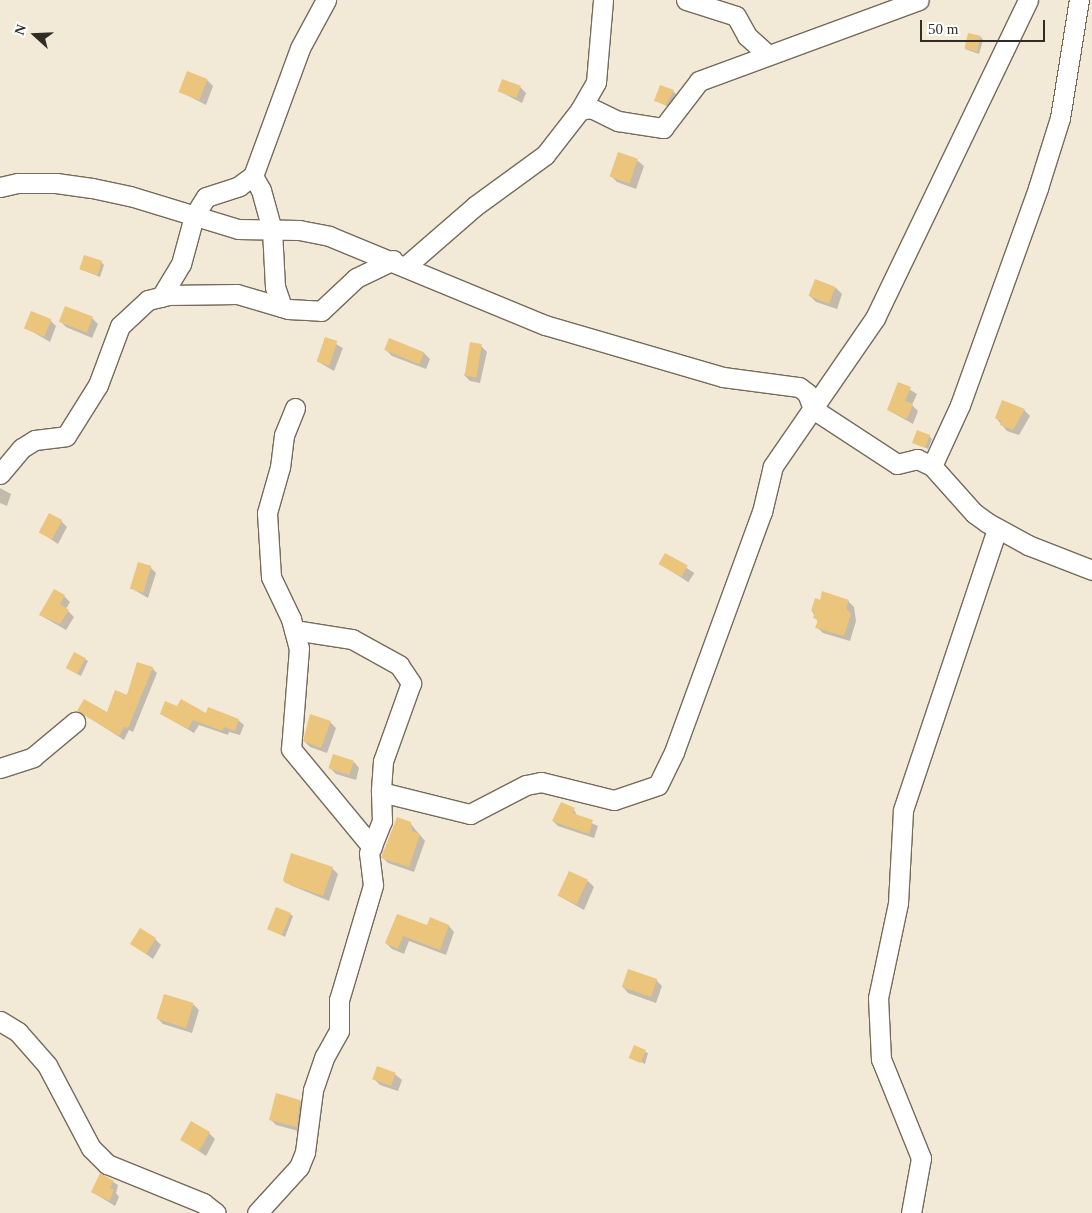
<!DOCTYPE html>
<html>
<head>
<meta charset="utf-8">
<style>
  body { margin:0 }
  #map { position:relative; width:1092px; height:1213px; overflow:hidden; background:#f3e9d7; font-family:"Times New Roman",serif }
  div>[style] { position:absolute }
  .shadow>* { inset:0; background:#0003; transform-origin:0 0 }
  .building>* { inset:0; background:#ebc57c; transform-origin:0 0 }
  .roads { filter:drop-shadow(1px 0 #746b5c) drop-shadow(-1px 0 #746b5c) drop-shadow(0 1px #746b5c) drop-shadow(0 -1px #746b5c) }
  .minor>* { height:19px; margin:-9.5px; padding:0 9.5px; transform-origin:9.5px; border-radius:9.5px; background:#fff }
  span { translate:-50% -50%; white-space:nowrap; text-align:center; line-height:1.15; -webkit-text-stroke:4px #fff; paint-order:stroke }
  .north { position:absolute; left:10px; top:10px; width:50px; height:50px; -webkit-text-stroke:4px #fff; paint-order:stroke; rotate:290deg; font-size:14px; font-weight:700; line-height:20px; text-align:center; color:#312d26 }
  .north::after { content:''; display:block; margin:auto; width:18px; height:22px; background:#312d26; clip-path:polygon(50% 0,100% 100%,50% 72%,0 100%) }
  .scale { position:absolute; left:920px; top:20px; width:125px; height:22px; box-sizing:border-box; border:2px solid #312d26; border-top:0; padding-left:6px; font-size:15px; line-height:18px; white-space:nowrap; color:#312d26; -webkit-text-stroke:4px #fff; paint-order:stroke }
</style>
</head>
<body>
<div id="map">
  <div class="shadow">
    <i style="clip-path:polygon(981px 37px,983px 40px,979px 54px,965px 49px)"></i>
    <i style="clip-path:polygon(207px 80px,213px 86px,206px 105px,181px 92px)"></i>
    <i style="clip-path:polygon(520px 87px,526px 93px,522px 103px,499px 91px)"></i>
    <i style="clip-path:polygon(673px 91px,676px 94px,669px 107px,656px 101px)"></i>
    <i style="clip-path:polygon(619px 154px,638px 161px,644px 166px,636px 189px,617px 182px,611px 176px)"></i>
    <i style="clip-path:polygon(101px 262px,104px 265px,100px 277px,80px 269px)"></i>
    <i style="clip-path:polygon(836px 288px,842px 294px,837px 309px,816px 302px,810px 296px)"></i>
    <i style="clip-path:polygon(92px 318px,98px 324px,92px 338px,66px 327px,60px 321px)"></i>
    <i style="clip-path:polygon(50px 320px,56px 326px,50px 342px,26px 328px)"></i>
    <i style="clip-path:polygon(325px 338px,343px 348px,334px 371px,317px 361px)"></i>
    <i style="clip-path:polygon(481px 346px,487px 352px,480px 383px,470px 381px,464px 375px)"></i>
    <i style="clip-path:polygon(386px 350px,424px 353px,430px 359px,426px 369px,392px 356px)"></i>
    <i style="clip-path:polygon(899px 383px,917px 394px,912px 405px,918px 411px,913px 424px,888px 410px)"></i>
    <i style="clip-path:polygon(1024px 410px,1030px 416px,1019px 435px,1007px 431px,996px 418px)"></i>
    <i style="clip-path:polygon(929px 436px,932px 439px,928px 449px,914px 442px)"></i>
    <i style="clip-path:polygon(0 488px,11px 494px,7px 506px,0 503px)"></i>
    <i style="clip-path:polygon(61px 521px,67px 527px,58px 544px,40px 532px)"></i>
    <i style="left:665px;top:554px;width:35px;height:11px;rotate:33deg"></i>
    <i style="clip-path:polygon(150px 567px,156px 573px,148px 598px,131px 588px)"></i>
    <i style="clip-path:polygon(64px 596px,70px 602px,66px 609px,74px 617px,66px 630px,40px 615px)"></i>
    <i style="clip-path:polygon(821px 601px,848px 601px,854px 607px,856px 621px,850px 641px,823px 633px,817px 627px,818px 622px,812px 611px)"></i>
    <i style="clip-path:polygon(85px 659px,88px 661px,81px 676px,68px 669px)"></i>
    <i style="clip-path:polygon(152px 668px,157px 673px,133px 732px,129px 730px,124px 740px,79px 711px,108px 714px)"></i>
    <i style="clip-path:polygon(161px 714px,206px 715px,238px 720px,244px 725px,240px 735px,229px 732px,228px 735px,199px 725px,194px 733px)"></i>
    <i style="clip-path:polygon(330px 722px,336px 728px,327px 753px,310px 747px,304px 741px)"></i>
    <i style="clip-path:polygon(354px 762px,359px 768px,356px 780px,336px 774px,330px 768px)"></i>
    <i style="clip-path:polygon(574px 810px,578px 817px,598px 826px,594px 838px,558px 826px,553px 821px)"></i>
    <i style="clip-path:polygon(410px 823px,425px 841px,414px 872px,388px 863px,382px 857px)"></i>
    <i style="clip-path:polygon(332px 868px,338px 874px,329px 901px,290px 885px,284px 879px)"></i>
    <i style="clip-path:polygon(588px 881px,594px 887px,584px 910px,559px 896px)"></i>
    <i style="clip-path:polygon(290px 914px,293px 916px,285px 937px,270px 929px)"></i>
    <i style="clip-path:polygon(398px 915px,428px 927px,449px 926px,454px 932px,446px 955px,409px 941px,404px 954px,392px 949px,386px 943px)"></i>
    <i style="clip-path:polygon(155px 939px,161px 945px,153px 959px,132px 944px)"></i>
    <i style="clip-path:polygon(656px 980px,662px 986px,656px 1003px,628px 993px,623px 987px)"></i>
    <i style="clip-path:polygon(165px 995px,194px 1005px,199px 1010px,192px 1033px,163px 1024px,157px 1018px)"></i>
    <i style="clip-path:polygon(635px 1047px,648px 1053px,645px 1064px,631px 1057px)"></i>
    <i style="clip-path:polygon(378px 1068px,396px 1075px,402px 1080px,398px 1091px,380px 1085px,374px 1079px)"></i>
    <i style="clip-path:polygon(300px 1101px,306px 1107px,302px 1132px,276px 1125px,270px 1119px)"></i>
    <i style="clip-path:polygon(209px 1133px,215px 1139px,206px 1156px,182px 1140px)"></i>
    <i style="clip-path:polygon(101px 1174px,118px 1185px,116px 1193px,119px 1197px,115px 1206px,92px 1192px)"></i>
  </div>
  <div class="building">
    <i style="left:968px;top:33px;width:13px;height:16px;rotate:13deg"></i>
    <i style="left:187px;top:71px;width:22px;height:23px;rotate:21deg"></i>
    <i style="left:502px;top:79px;width:20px;height:13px;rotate:20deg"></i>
    <i style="clip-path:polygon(660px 85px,674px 90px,666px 105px,654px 101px)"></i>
    <i style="left:618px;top:152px;width:21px;height:26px;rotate:19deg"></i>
    <i style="left:84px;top:255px;width:19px;height:15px;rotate:18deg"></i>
    <i style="left:815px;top:279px;width:22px;height:18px;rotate:21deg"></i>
    <i style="left:65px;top:306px;width:30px;height:17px;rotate:21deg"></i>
    <i style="left:31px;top:311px;width:22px;height:19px;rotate:22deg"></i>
    <i style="left:325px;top:337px;width:13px;height:26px;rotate:18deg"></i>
    <i style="left:389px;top:338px;width:38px;height:13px;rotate:22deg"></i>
    <i style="left:470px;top:342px;width:12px;height:34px;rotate:9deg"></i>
    <i style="clip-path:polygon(898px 382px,911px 387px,905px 401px,913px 404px,907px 419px,887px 410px)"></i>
    <i style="clip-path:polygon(1002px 400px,1025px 409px,1013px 430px,1000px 425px,1001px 421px,995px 418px)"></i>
    <i style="left:917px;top:430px;width:14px;height:14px;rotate:21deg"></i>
    <i style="left:49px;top:513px;width:15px;height:22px;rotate:28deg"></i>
    <i style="left:665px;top:553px;width:26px;height:13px;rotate:29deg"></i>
    <i style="left:138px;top:562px;width:14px;height:28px;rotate:17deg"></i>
    <i style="clip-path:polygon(54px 589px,65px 595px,60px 604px,69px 610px,60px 624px,39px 615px)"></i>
    <i style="clip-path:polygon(822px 591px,849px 600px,846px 608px,851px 614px,844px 636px,815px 628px,818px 620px,813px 618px,815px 612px,811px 611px,815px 598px,820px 600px)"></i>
    <i style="left:74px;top:652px;width:13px;height:18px;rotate:27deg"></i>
    <i style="clip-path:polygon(137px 662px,153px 667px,128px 728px,124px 727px,119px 736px,77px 711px,84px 699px,107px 712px,115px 690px,127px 695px)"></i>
    <i style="clip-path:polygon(181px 699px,206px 713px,208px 707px,239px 719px,235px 731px,224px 727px,222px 731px,193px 720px,188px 729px,160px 714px,165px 701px,177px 706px)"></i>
    <i style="clip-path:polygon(310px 714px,331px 721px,321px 748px,303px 741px)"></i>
    <i style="left:333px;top:754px;width:22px;height:15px;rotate:18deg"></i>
    <i style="clip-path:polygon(561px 802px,575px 808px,572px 813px,593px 820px,589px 834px,552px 821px)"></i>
    <i style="clip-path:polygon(397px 817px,411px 822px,412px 831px,420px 834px,409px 867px,381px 858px)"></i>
    <i style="clip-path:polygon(291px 853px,333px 867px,323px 896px,285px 883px,283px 880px)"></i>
    <i style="left:569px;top:871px;width:21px;height:27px;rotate:25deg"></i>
    <i style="left:276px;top:907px;width:16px;height:24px;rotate:22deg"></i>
    <i style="clip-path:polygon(397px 914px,427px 925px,430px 917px,449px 925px,440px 950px,403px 936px,398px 949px,385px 943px)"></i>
    <i style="left:140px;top:928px;width:19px;height:19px;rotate:32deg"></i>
    <i style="left:628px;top:969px;width:31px;height:19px;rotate:19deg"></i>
    <i style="left:164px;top:994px;width:31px;height:26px;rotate:17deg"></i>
    <i style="left:634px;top:1045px;width:13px;height:14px;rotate:23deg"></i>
    <i style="left:377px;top:1066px;width:20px;height:14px;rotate:20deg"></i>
    <i style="clip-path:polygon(276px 1093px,300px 1100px,297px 1127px,269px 1120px)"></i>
    <i style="left:191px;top:1121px;width:22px;height:22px;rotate:30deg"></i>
    <i style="clip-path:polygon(100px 1173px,114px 1181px,110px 1188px,114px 1190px,109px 1201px,91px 1192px)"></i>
  </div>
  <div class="roads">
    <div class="minor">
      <i style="left:686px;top:0;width:52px;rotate:17.7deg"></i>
      <i style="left:736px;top:16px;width:23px;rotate:61deg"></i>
      <i style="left:747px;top:36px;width:28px;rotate:42deg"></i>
      <i style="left:580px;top:110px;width:32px;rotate:-60deg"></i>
      <i style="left:596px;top:82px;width:82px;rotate:-85.1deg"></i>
      <i style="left:0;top:187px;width:18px;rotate:-13deg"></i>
      <i style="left:18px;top:183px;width:38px"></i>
      <i style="left:56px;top:183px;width:36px;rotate:8deg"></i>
      <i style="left:92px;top:188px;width:39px;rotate:12deg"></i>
      <i style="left:130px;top:196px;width:113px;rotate:17deg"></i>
      <i style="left:238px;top:229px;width:61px;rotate:0.9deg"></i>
      <i style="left:299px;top:230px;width:31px;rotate:11deg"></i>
      <i style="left:329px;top:236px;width:234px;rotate:22.4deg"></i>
      <i style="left:545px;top:325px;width:185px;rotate:16.3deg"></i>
      <i style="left:723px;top:377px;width:77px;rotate:7.5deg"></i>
      <i style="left:799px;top:387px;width:10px;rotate:37deg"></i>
      <i style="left:807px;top:393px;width:17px;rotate:69deg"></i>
      <i style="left:813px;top:409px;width:100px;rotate:33.2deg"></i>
      <i style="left:897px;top:464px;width:21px;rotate:-14deg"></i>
      <i style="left:917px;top:459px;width:17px;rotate:25deg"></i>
      <i style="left:932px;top:466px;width:63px;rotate:48.2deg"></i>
      <i style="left:974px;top:513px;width:17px;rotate:36deg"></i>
      <i style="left:988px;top:523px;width:46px;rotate:28.8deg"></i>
      <i style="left:1028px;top:545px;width:69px;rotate:21.3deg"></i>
      <i style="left:406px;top:266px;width:91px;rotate:-41deg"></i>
      <i style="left:475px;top:206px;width:87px;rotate:-36.1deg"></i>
      <i style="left:545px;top:155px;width:57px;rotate:-52.1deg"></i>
      <i style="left:580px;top:110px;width:11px;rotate:-10deg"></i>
      <i style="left:591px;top:108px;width:30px;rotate:26deg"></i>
      <i style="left:618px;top:121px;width:46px;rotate:8.8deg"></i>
      <i style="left:663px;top:128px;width:59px;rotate:-52.5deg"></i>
      <i style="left:699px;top:81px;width:234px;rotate:-20.2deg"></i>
      <i style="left:161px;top:297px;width:39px;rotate:-59deg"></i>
      <i style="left:181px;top:264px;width:50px;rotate:-74.8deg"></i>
      <i style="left:194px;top:216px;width:22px;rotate:-58deg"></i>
      <i style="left:206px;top:197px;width:35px;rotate:-18deg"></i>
      <i style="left:239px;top:186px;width:17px;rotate:-36deg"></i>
      <i style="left:282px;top:307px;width:21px;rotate:-109deg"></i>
      <i style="left:275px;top:287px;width:57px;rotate:-93deg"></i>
      <i style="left:272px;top:230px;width:41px;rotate:-105.4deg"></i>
      <i style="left:261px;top:190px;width:16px;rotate:-120deg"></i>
      <i style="left:253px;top:176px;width:136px;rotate:-69.8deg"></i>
      <i style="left:300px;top:48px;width:55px;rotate:-61.6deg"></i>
      <i style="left:295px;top:408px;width:29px;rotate:112deg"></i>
      <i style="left:284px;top:435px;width:32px;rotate:97deg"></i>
      <i style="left:280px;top:467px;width:48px;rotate:105.8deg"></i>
      <i style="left:267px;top:513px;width:64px;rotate:86.4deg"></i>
      <i style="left:271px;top:577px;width:47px;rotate:64.5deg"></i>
      <i style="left:291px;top:619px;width:30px;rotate:75deg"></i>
      <i style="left:299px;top:648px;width:101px;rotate:94.5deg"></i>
      <i style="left:291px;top:749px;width:127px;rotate:50.4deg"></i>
      <i style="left:932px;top:466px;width:67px;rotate:-65.3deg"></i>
      <i style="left:960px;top:405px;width:231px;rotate:-70.2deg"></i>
      <i style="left:1038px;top:188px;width:73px;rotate:-72.6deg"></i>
      <i style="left:1060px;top:118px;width:120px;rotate:-80.9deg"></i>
      <i style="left:0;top:474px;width:34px;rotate:-50deg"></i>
      <i style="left:22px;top:448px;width:15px;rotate:-32deg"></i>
      <i style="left:35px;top:440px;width:31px;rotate:-7deg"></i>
      <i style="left:66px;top:436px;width:60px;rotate:-57.9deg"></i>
      <i style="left:98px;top:385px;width:63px;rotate:-69.6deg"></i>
      <i style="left:120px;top:326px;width:38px;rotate:-43deg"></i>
      <i style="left:148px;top:300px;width:21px;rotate:-14deg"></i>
      <i style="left:168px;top:295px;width:69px;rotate:-0.8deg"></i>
      <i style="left:237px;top:294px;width:53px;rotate:16.4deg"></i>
      <i style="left:288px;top:309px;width:33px;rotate:3deg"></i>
      <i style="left:321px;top:311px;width:48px;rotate:-43.3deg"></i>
      <i style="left:356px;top:278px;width:41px;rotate:-25.9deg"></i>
      <i style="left:294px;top:630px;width:59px;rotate:8.8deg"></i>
      <i style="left:352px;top:639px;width:54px;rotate:29deg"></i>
      <i style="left:399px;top:665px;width:22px;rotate:56deg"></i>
      <i style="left:411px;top:683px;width:83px;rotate:109.7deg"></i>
      <i style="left:383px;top:761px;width:31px;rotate:94deg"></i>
      <i style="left:0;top:768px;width:35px;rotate:-18deg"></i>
      <i style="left:33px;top:757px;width:55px;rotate:-39.8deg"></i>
      <i style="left:0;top:1021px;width:21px;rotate:31deg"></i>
      <i style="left:18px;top:1032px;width:44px;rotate:48.7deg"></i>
      <i style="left:47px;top:1065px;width:94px;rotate:62.1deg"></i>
      <i style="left:91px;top:1148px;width:23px;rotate:45deg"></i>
      <i style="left:107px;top:1164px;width:104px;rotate:22.1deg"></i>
      <i style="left:203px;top:1203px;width:16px;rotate:38deg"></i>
      <i style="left:257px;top:1213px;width:62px;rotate:-47.6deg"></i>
      <i style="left:299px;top:1167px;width:16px;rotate:-68deg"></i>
      <i style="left:305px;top:1152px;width:63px;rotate:-82.6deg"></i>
      <i style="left:313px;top:1090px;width:36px;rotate:-71deg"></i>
      <i style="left:325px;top:1056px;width:29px;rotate:-61deg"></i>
      <i style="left:339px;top:1031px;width:31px;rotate:-90deg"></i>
      <i style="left:339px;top:1000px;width:120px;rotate:-73.5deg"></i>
      <i style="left:373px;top:885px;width:32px;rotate:-97deg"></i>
      <i style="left:369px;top:853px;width:35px;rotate:-68deg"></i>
      <i style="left:382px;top:821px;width:29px;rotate:-92deg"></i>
      <i style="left:381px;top:792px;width:92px;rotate:13.9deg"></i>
      <i style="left:470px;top:814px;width:63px;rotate:-27.4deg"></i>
      <i style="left:526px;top:785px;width:15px;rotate:-11deg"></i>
      <i style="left:541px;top:782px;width:75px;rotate:13.9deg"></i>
      <i style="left:614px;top:800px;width:46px;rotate:-18.8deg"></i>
      <i style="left:658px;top:785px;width:37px;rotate:-64deg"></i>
      <i style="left:674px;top:752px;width:256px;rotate:-69.9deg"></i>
      <i style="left:762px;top:512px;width:47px;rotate:-76.6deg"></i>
      <i style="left:773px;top:466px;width:180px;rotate:-55.4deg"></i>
      <i style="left:875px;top:318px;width:353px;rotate:-64.3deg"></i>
      <i style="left:911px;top:1213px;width:56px;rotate:-79.7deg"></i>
      <i style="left:921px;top:1158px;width:107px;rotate:-112deg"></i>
      <i style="left:881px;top:1059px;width:61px;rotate:-92.8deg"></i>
      <i style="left:878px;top:998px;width:97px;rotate:-78.1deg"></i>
      <i style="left:898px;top:903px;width:93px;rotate:-86.9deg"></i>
      <i style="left:903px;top:810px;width:296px;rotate:-71.5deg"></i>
    </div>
  </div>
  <div class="north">N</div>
  <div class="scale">50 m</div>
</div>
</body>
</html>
